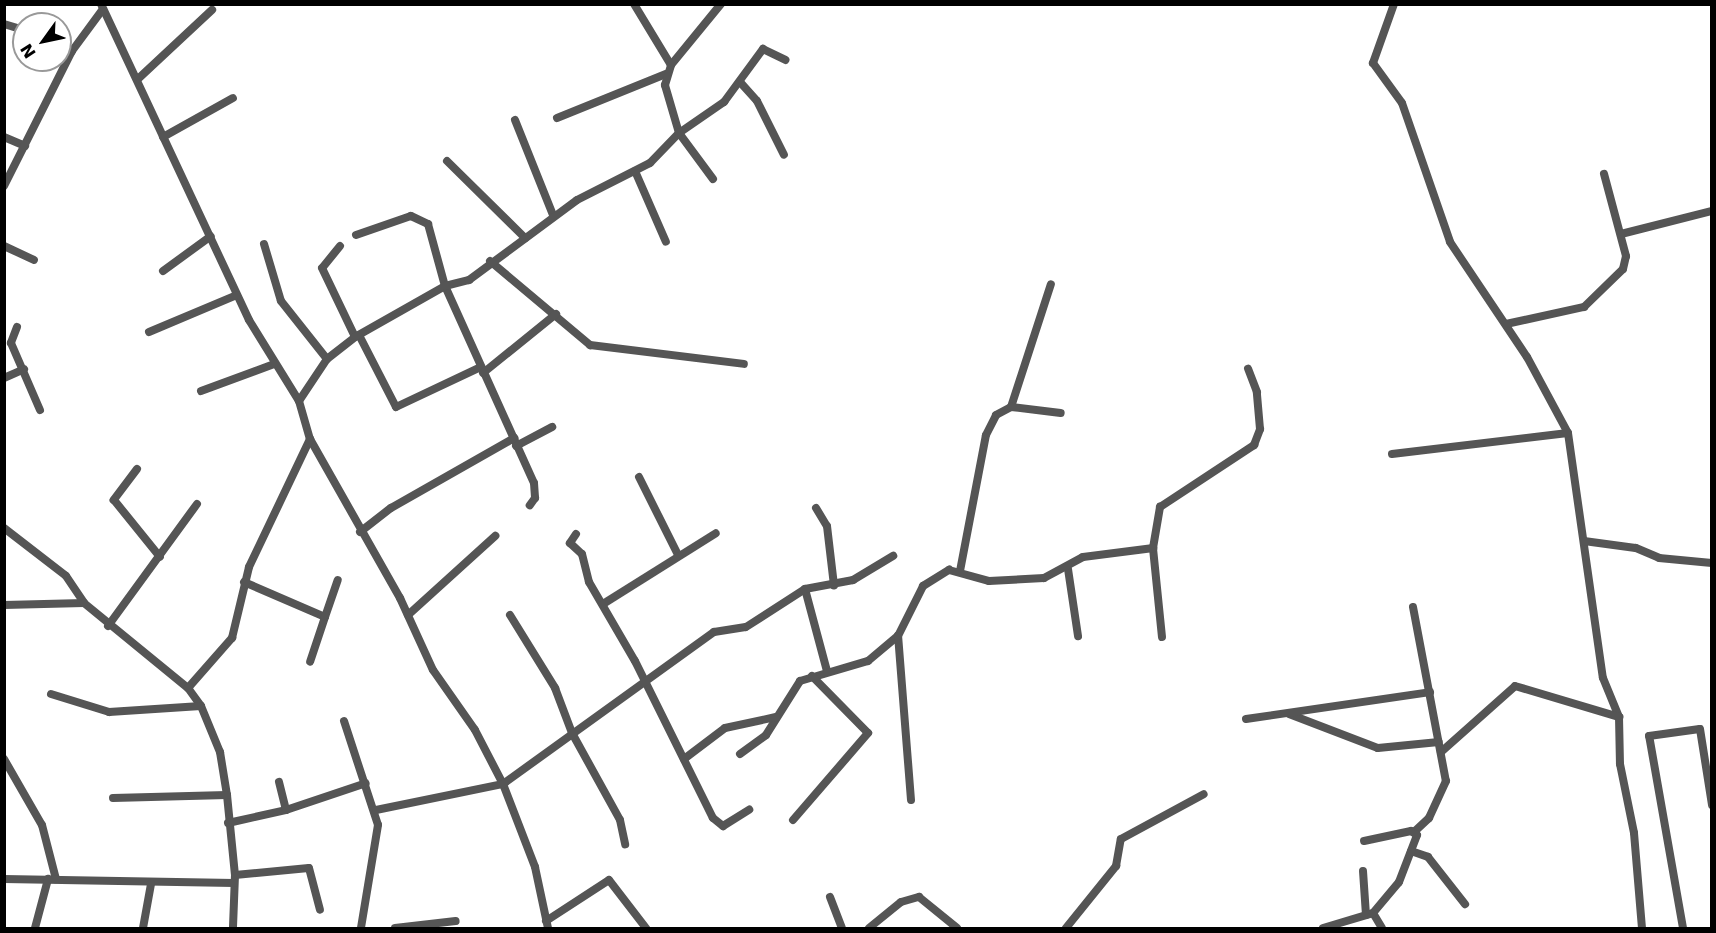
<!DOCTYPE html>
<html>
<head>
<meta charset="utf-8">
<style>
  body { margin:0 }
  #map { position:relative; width:1716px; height:933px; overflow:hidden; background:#fff; font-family:"DejaVu Sans",sans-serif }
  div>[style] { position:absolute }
  .minor>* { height:8px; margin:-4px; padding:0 4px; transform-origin:4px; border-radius:4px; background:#555 }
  span { translate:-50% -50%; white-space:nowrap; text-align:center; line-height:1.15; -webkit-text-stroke:6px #fff; paint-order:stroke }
  .frame { position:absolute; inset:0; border:6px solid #000; pointer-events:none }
  .north { position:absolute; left:12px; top:12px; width:60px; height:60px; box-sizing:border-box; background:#fff; border:2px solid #999; border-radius:50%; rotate:237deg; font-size:16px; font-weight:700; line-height:24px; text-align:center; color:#000 }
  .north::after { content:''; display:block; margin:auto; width:21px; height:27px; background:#000; clip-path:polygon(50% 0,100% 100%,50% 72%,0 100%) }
</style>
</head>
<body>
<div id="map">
  <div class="minor">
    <i style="left:101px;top:4px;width:349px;rotate:64.9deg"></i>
    <i style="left:249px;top:320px;width:95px;rotate:58.3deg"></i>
    <i style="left:299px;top:401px;width:40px;rotate:74deg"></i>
    <i style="left:310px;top:439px;width:183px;rotate:60.5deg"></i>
    <i style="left:400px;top:598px;width:79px;rotate:65.4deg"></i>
    <i style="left:433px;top:670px;width:73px;rotate:55deg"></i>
    <i style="left:475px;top:730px;width:61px;rotate:62.6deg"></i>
    <i style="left:503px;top:784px;width:89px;rotate:68.9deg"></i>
    <i style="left:535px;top:867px;width:62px;rotate:78deg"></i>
    <i style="left:634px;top:4px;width:71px;rotate:58.8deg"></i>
    <i style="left:1394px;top:4px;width:63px;rotate:109.6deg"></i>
    <i style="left:1373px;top:63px;width:49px;rotate:54.1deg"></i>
    <i style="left:1402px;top:103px;width:147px;rotate:70.9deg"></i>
    <i style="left:1450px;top:242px;width:138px;rotate:56.2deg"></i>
    <i style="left:1527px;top:357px;width:86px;rotate:61.7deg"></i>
    <i style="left:1568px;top:433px;width:247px;rotate:81.9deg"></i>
    <i style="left:1603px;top:678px;width:42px;rotate:67.7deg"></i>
    <i style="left:1619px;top:717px;width:47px;rotate:88.8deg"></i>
    <i style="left:1620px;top:764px;width:70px;rotate:78.5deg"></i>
    <i style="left:1634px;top:833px;width:95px;rotate:85.2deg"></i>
    <i style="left:4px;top:24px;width:21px;rotate:17deg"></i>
    <i style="left:60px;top:46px;width:13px;rotate:23deg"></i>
    <i style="left:139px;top:78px;width:100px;rotate:-43deg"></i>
    <i style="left:740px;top:82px;width:25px;rotate:48deg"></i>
    <i style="left:757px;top:101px;width:60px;rotate:63.4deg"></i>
    <i style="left:557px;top:118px;width:118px;rotate:-22deg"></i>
    <i style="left:515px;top:120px;width:102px;rotate:68.2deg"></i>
    <i style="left:4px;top:137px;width:23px;rotate:23deg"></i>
    <i style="left:163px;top:137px;width:80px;rotate:-29.1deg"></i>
    <i style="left:447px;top:161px;width:110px;rotate:44.6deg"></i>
    <i style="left:635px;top:171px;width:77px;rotate:66.4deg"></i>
    <i style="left:713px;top:179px;width:57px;rotate:-126.5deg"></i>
    <i style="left:679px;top:133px;width:50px;rotate:-106.3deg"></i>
    <i style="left:665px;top:85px;width:21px;rotate:-73deg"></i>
    <i style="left:671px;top:65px;width:79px;rotate:-50.7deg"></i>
    <i style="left:4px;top:186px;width:151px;rotate:-63.3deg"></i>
    <i style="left:72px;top:51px;width:52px;rotate:-53.6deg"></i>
    <i style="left:1621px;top:234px;width:94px;rotate:-14.2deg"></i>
    <i style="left:356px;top:235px;width:58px;rotate:-19.1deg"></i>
    <i style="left:411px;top:216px;width:19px;rotate:25deg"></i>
    <i style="left:428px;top:224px;width:64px;rotate:74.7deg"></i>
    <i style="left:445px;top:286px;width:216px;rotate:65.7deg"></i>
    <i style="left:534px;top:483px;width:15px;rotate:86deg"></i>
    <i style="left:535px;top:498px;width:9px;rotate:126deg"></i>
    <i style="left:264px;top:244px;width:59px;rotate:73.4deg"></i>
    <i style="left:281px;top:301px;width:74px;rotate:51.6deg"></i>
    <i style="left:4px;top:246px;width:33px;rotate:25deg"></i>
    <i style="left:340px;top:246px;width:28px;rotate:129deg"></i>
    <i style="left:322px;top:268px;width:76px;rotate:64.4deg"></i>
    <i style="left:490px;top:261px;width:131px;rotate:40deg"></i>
    <i style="left:590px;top:345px;width:155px;rotate:7deg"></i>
    <i style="left:163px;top:271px;width:59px;rotate:-36.1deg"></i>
    <i style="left:1506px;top:324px;width:80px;rotate:-12.3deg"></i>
    <i style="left:1584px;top:307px;width:54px;rotate:-44.3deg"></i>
    <i style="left:1623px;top:269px;width:13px;rotate:-77deg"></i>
    <i style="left:1626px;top:256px;width:85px;rotate:-105deg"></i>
    <i style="left:17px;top:327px;width:17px;rotate:111deg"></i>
    <i style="left:11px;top:343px;width:73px;rotate:66.6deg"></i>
    <i style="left:149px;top:332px;width:95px;rotate:-22.8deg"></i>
    <i style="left:359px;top:335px;width:81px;rotate:62.8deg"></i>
    <i style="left:396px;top:407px;width:94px;rotate:-25.2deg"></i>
    <i style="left:483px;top:373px;width:94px;rotate:-38.9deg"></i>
    <i style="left:4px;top:378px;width:22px;rotate:-24deg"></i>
    <i style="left:201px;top:391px;width:78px;rotate:-20.3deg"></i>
    <i style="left:299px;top:401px;width:50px;rotate:-56.3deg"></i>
    <i style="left:327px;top:359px;width:36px;rotate:-38deg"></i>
    <i style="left:355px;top:337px;width:103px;rotate:-29.5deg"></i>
    <i style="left:445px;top:286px;width:25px;rotate:-14deg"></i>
    <i style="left:469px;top:280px;width:134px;rotate:-36.5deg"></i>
    <i style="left:577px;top:200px;width:82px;rotate:-26.9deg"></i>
    <i style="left:650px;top:163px;width:42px;rotate:-46deg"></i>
    <i style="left:679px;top:133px;width:55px;rotate:-34.6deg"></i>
    <i style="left:724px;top:102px;width:66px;rotate:-53.7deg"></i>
    <i style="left:763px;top:49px;width:25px;rotate:26deg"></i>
    <i style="left:1011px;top:407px;width:129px;rotate:-72deg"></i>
    <i style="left:516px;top:446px;width:41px;rotate:-27.8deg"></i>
    <i style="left:1392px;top:454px;width:177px;rotate:-6.8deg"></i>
    <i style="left:137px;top:469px;width:39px;rotate:127deg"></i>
    <i style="left:114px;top:500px;width:73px;rotate:51.1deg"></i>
    <i style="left:639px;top:477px;width:87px;rotate:63.4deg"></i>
    <i style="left:816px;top:508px;width:21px;rotate:59deg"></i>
    <i style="left:827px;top:526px;width:60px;rotate:83.3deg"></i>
    <i style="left:4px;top:528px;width:78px;rotate:37.7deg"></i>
    <i style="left:66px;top:576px;width:32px;rotate:56deg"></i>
    <i style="left:360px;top:532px;width:39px;rotate:-38deg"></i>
    <i style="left:391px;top:508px;width:142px;rotate:-29.6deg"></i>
    <i style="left:576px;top:534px;width:11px;rotate:124deg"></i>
    <i style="left:570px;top:543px;width:16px;rotate:43deg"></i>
    <i style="left:582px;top:554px;width:29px;rotate:76deg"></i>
    <i style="left:589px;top:582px;width:91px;rotate:59.8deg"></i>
    <i style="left:635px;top:661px;width:175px;rotate:63.6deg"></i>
    <i style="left:713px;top:818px;width:13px;rotate:39deg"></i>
    <i style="left:723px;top:826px;width:31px;rotate:-32deg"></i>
    <i style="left:1584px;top:541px;width:52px;rotate:7.7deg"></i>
    <i style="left:1636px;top:548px;width:25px;rotate:23deg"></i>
    <i style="left:1659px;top:558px;width:53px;rotate:5.4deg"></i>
    <i style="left:1068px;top:569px;width:68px;rotate:81.5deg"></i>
    <i style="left:960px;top:571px;width:138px;rotate:-79.2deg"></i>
    <i style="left:986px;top:435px;width:22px;rotate:-63deg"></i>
    <i style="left:996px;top:415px;width:17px;rotate:-28deg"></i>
    <i style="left:1011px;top:407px;width:50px;rotate:6.8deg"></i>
    <i style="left:244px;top:582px;width:88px;rotate:23.4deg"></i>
    <i style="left:325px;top:617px;width:47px;rotate:108.4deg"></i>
    <i style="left:805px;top:589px;width:85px;rotate:75deg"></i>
    <i style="left:603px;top:604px;width:133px;rotate:-32.1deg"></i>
    <i style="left:4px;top:605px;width:80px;rotate:-1.4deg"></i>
    <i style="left:84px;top:603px;width:134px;rotate:39.3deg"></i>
    <i style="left:188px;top:688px;width:22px;rotate:54deg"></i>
    <i style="left:201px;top:706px;width:50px;rotate:67.6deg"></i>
    <i style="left:220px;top:752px;width:44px;rotate:80.8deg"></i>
    <i style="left:227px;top:795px;width:80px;rotate:84.3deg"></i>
    <i style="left:235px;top:875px;width:53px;rotate:92.2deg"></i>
    <i style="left:1413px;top:607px;width:177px;rotate:79.3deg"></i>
    <i style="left:1446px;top:781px;width:41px;rotate:114.7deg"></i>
    <i style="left:1429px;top:818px;width:19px;rotate:137deg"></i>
    <i style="left:408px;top:615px;width:118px;rotate:-42.2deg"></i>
    <i style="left:510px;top:615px;width:86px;rotate:58.3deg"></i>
    <i style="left:555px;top:688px;width:48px;rotate:69.3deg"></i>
    <i style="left:572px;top:733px;width:99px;rotate:61.1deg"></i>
    <i style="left:620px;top:820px;width:25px;rotate:78deg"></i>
    <i style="left:325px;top:617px;width:39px;rotate:-71deg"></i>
    <i style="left:108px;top:626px;width:151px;rotate:-53.9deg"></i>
    <i style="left:1162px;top:637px;width:89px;rotate:-95.8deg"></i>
    <i style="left:1153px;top:548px;width:42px;rotate:-80.3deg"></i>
    <i style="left:1160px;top:507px;width:113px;rotate:-33.4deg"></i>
    <i style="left:1254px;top:445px;width:17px;rotate:-69deg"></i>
    <i style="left:1260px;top:429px;width:37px;rotate:-95deg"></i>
    <i style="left:1257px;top:392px;width:25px;rotate:-111deg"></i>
    <i style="left:188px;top:688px;width:67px;rotate:-48.7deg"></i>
    <i style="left:232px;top:638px;width:73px;rotate:-76.5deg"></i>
    <i style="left:249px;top:567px;width:142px;rotate:-64.5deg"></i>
    <i style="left:51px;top:694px;width:61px;rotate:17.2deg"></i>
    <i style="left:109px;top:712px;width:92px;rotate:-3.7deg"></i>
    <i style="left:1289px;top:714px;width:95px;rotate:20.9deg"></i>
    <i style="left:1378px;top:748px;width:61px;rotate:-5.6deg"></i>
    <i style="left:1246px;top:719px;width:186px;rotate:-8.3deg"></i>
    <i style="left:344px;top:721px;width:109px;rotate:71.9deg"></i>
    <i style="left:378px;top:825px;width:104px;rotate:99.4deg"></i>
    <i style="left:1441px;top:752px;width:99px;rotate:-41.7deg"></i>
    <i style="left:1515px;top:686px;width:109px;rotate:16.6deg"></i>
    <i style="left:740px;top:754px;width:32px;rotate:-36deg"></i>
    <i style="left:766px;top:735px;width:64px;rotate:-57.8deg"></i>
    <i style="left:800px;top:681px;width:71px;rotate:-16.4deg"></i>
    <i style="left:868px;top:661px;width:39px;rotate:-40deg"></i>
    <i style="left:4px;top:759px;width:76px;rotate:60.1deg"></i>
    <i style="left:42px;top:825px;width:56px;rotate:75.5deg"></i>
    <i style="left:684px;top:759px;width:51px;rotate:-37.1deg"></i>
    <i style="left:725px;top:728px;width:52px;rotate:-12.2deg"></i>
    <i style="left:113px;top:798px;width:114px;rotate:-1.5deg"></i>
    <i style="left:911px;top:800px;width:165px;rotate:-94.5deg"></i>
    <i style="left:898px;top:636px;width:56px;rotate:-63.4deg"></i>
    <i style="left:923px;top:586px;width:31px;rotate:-32deg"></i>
    <i style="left:949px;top:570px;width:41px;rotate:15.4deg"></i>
    <i style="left:989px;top:581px;width:55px;rotate:-3.1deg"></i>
    <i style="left:1044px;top:578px;width:44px;rotate:-28.3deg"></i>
    <i style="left:1083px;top:557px;width:71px;rotate:-7.3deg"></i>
    <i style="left:286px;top:810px;width:84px;rotate:-18.6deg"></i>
    <i style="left:376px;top:810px;width:130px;rotate:-11.6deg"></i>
    <i style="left:503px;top:784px;width:260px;rotate:-35.8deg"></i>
    <i style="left:714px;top:632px;width:32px;rotate:-9deg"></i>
    <i style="left:746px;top:627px;width:70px;rotate:-32.8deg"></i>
    <i style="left:805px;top:589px;width:49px;rotate:-10.6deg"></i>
    <i style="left:853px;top:580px;width:47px;rotate:-31deg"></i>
    <i style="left:793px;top:820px;width:115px;rotate:-49.2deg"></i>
    <i style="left:868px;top:733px;width:80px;rotate:-134.5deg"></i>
    <i style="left:228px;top:823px;width:59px;rotate:-12.6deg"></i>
    <i style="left:286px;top:810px;width:29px;rotate:-104deg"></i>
    <i style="left:1411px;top:851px;width:18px;rotate:19deg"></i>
    <i style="left:1428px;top:857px;width:60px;rotate:51.8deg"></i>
    <i style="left:1363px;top:871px;width:44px;rotate:86.1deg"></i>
    <i style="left:235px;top:875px;width:74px;rotate:-5.4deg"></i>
    <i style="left:309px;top:868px;width:43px;rotate:75.3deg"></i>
    <i style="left:4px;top:879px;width:230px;rotate:1deg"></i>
    <i style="left:830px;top:897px;width:33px;rotate:69deg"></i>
    <i style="left:1373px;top:913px;width:17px;rotate:59deg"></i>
    <i style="left:546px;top:921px;width:75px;rotate:-33.1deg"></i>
    <i style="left:609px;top:880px;width:61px;rotate:52.4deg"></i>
    <i style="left:35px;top:928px;width:51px;rotate:-75.1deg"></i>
    <i style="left:143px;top:928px;width:45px;rotate:-79.7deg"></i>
    <i style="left:395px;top:928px;width:61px;rotate:-6.5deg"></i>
    <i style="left:869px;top:928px;width:41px;rotate:-39.1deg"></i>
    <i style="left:901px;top:902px;width:19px;rotate:-16deg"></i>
    <i style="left:919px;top:897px;width:49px;rotate:39.2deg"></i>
    <i style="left:1066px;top:928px;width:80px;rotate:-51.1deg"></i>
    <i style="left:1116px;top:866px;width:27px;rotate:-80deg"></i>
    <i style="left:1121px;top:839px;width:94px;rotate:-28.5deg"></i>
    <i style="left:1323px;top:928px;width:52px;rotate:-16.7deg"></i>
    <i style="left:1373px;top:913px;width:40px;rotate:-50deg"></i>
    <i style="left:1399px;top:882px;width:50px;rotate:-69deg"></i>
    <i style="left:1417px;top:835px;width:7px;rotate:-146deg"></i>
    <i style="left:1411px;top:831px;width:48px;rotate:168deg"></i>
    <i style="left:1683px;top:928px;width:195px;rotate:-100deg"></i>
    <i style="left:1649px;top:736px;width:51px;rotate:-7.8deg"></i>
    <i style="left:1700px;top:729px;width:77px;rotate:81deg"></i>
  </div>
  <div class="frame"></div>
  <div class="north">N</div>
</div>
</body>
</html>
